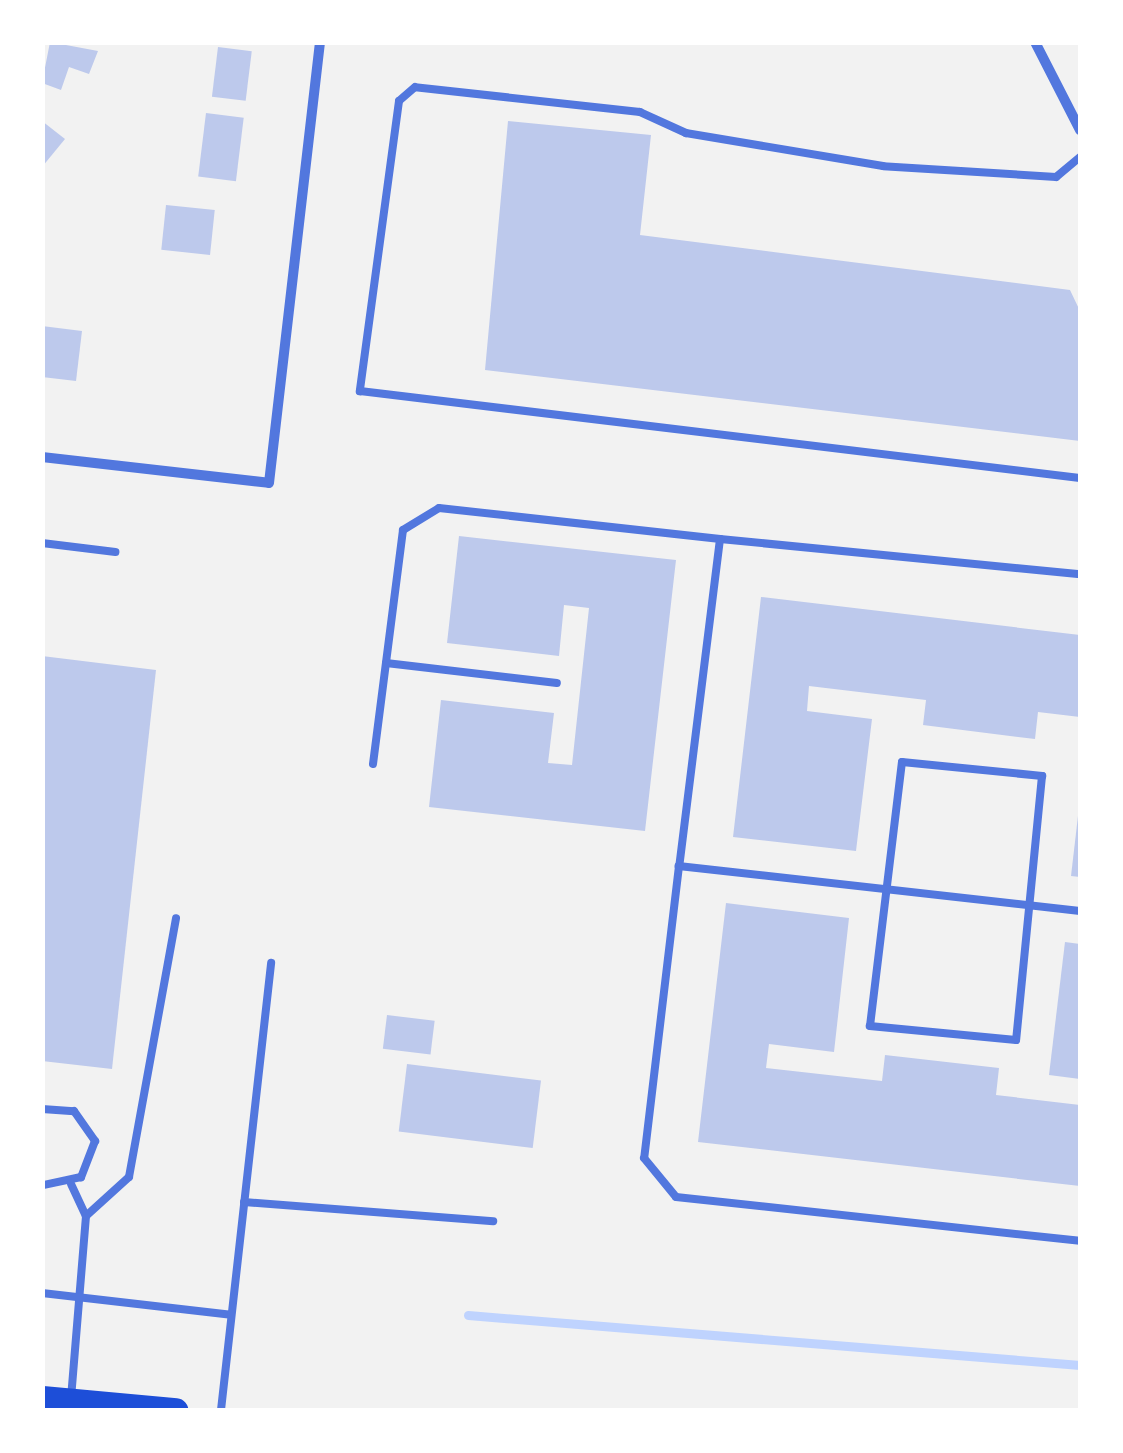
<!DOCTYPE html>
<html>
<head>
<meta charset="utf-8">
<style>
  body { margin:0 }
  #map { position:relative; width:1123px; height:1453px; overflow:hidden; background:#f2f2f2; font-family:Cabin,sans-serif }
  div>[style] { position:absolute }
  .stream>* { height:9px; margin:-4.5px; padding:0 4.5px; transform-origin:4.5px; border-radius:4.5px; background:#bfd3fe }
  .building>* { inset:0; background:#bdc9ec; transform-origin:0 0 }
  .service>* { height:8px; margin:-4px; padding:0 4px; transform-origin:4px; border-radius:4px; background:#5277de }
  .minor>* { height:10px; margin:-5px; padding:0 5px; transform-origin:5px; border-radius:5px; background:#5277de }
  .primary>* { height:25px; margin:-12.5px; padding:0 12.5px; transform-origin:12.5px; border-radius:12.5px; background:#1d4ed8 }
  span { translate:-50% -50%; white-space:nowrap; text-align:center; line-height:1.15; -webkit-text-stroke:8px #fff; paint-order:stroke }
  .frame { position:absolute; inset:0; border:45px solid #fff; pointer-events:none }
</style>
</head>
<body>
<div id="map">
  <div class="stream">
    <i style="left:468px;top:1315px;width:614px;rotate:4.67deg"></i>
  </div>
  <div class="building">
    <i style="clip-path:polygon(50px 42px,98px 51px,89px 74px,69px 67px,61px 90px,42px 83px)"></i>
    <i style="left:218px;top:47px;width:34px;height:50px;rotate:7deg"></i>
    <i style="left:206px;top:113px;width:38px;height:64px;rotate:7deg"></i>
    <i style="clip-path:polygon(42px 121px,65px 139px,42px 167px)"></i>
    <i style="clip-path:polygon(508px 121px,651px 135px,640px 235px,1070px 290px,1080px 311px,1080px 441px,485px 370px)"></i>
    <i style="left:166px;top:205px;width:49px;height:45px;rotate:6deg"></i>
    <i style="clip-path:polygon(42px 326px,82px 331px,76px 381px,42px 377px)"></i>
    <i style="clip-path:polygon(459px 536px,676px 560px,645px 831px,429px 807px,441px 700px,554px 713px,548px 763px,572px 765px,589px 608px,564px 605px,559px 656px,447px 643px)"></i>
    <i style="clip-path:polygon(761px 597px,1080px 635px,1080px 717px,1038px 712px,1035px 739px,923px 725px,926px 700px,809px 686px,807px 711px,872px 719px,856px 851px,733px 837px)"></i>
    <i style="clip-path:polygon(42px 656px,156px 670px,112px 1069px,42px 1061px)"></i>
    <i style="clip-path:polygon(1078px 816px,1080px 816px,1080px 877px,1071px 876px)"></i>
    <i style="clip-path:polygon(726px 903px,849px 918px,834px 1052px,769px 1044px,766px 1068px,882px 1081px,885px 1055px,999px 1068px,996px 1095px,1080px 1105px,1080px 1186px,698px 1142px)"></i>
    <i style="clip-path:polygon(1065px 942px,1080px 944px,1080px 1079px,1049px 1075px)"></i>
    <i style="left:387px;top:1015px;width:48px;height:34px;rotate:7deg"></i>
    <i style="left:407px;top:1064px;width:135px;height:68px;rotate:7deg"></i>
  </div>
  <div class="service">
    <i style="left:1080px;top:157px;width:31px;rotate:140deg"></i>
    <i style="left:1056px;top:177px;width:173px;rotate:-176.4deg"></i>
    <i style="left:883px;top:166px;width:200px;rotate:-170.5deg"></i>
    <i style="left:686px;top:133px;width:51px;rotate:-155.5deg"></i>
    <i style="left:640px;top:112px;width:226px;rotate:-173.7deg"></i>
    <i style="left:415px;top:87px;width:21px;rotate:139deg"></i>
    <i style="left:399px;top:101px;width:293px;rotate:97.7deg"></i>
    <i style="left:360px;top:391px;width:725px;rotate:6.89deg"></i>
    <i style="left:720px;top:539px;width:362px;rotate:5.6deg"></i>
    <i style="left:42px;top:543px;width:74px;rotate:7deg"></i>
    <i style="left:386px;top:663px;width:172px;rotate:6.7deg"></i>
    <i style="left:902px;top:762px;width:141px;rotate:5.7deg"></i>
    <i style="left:1042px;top:776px;width:265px;rotate:95.6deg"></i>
    <i style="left:1016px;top:1040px;width:147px;rotate:-174.5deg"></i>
    <i style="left:870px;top:1026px;width:266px;rotate:-83.1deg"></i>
    <i style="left:373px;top:764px;width:236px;rotate:-82.7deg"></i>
    <i style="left:403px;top:530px;width:42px;rotate:-31.4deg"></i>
    <i style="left:439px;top:508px;width:283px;rotate:6.3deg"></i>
    <i style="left:720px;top:539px;width:330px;rotate:97.1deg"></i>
    <i style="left:1080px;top:911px;width:404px;rotate:-173.6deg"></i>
    <i style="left:679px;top:866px;width:294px;rotate:96.8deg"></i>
    <i style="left:644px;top:1158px;width:50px;rotate:50.6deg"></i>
    <i style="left:676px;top:1197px;width:406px;rotate:6.2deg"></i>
    <i style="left:42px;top:1109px;width:32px;rotate:4deg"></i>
    <i style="left:74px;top:1111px;width:37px;rotate:55deg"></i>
    <i style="left:95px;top:1141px;width:39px;rotate:111deg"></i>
    <i style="left:81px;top:1177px;width:40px;rotate:168deg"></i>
    <i style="left:71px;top:1184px;width:35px;rotate:65deg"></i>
    <i style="left:86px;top:1216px;width:182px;rotate:94.7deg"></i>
    <i style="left:244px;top:1202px;width:250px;rotate:4.4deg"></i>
    <i style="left:86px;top:1216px;width:58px;rotate:-42.2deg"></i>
    <i style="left:129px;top:1177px;width:263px;rotate:-79.7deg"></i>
    <i style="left:42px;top:1293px;width:190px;rotate:6.6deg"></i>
    <i style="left:221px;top:1410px;width:450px;rotate:-83.6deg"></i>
  </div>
  <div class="minor">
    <i style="left:1035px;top:42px;width:99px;rotate:62.9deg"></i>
    <i style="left:42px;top:457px;width:228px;rotate:6.5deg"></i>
    <i style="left:269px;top:483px;width:444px;rotate:-83.4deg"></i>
  </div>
  <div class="primary">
    <i style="left:42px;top:1398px;width:134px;rotate:5.2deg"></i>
  </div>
  <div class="frame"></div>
</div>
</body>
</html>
